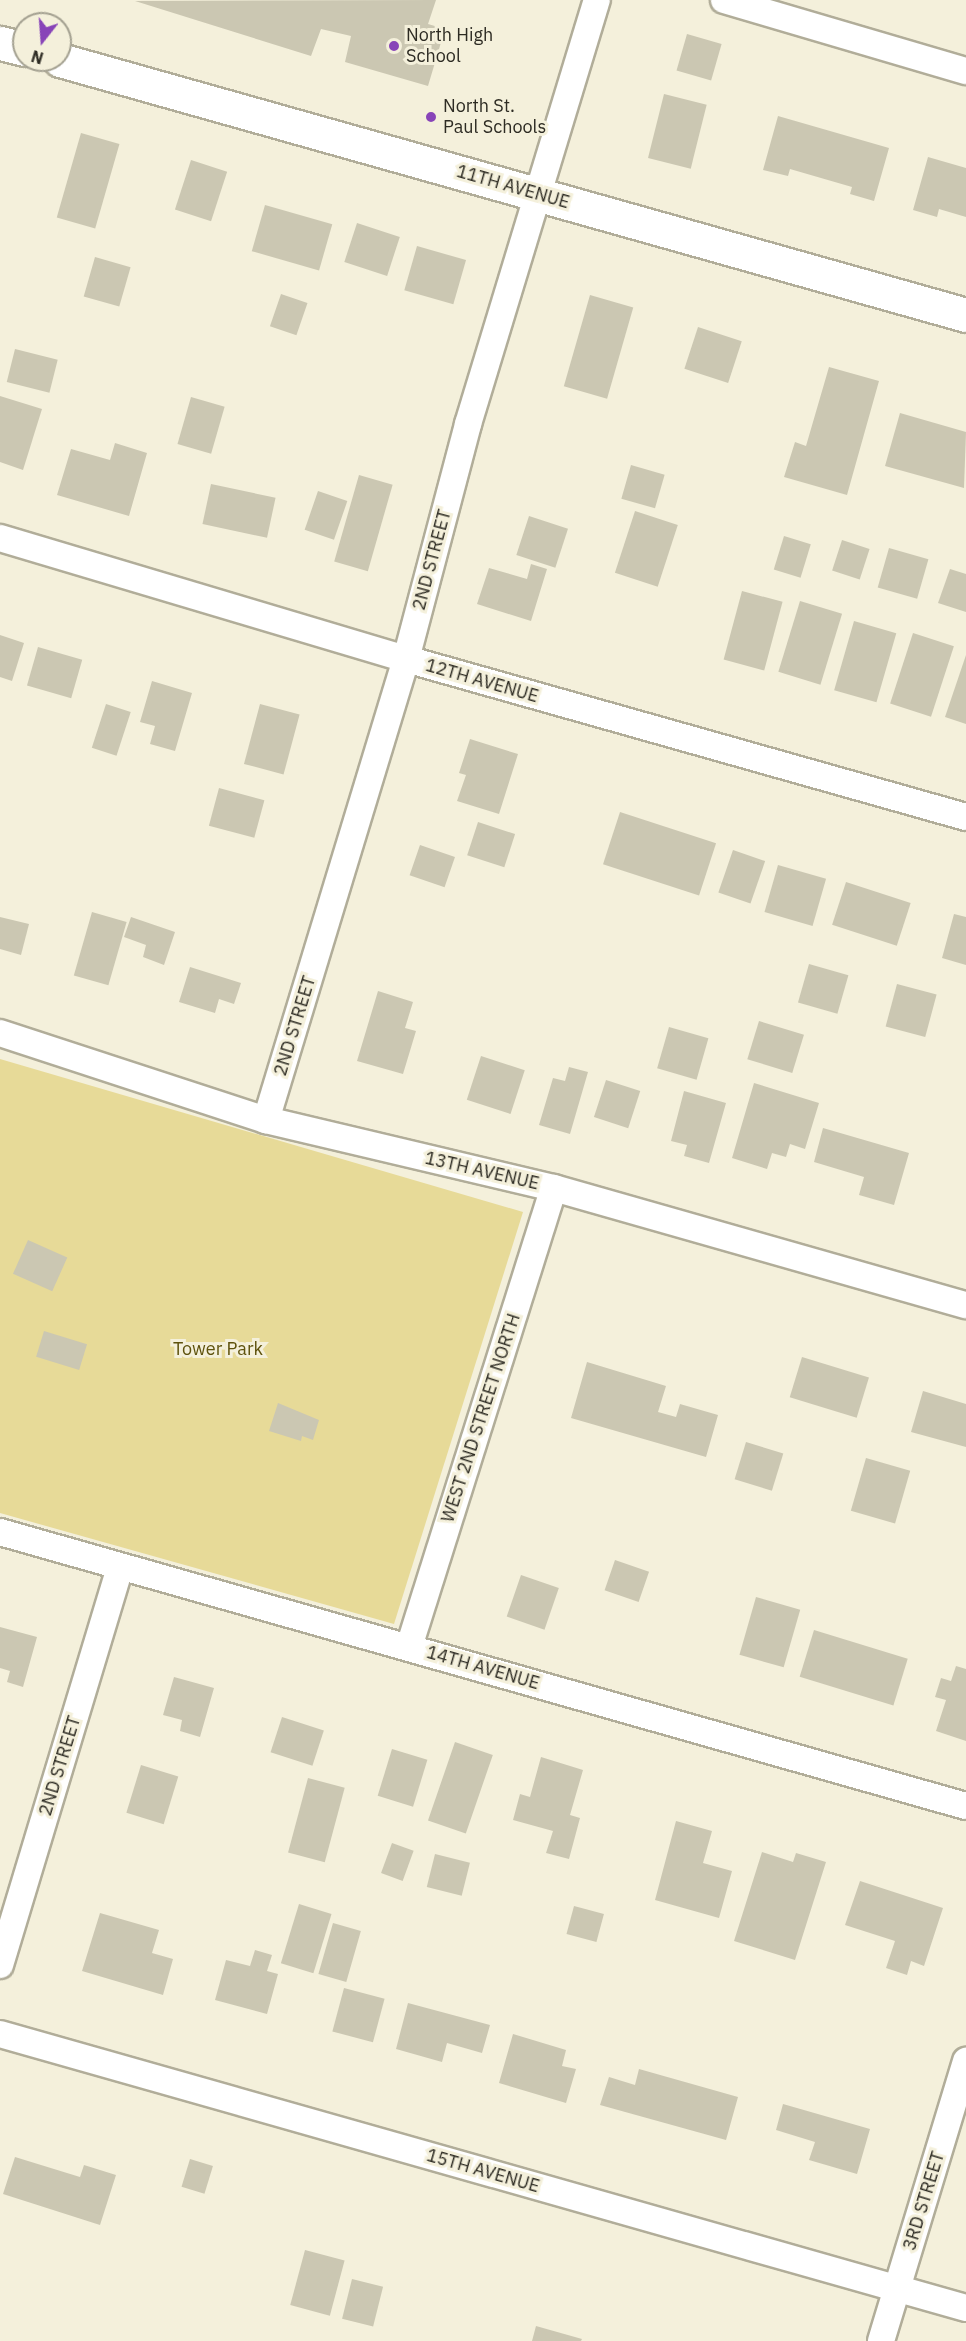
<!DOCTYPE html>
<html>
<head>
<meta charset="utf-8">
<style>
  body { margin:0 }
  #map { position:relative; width:966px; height:2341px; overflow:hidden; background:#f4f0db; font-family:"IBM Plex Sans",sans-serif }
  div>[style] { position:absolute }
  .green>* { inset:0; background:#e7da98 }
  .building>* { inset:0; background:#cbc7b2; transform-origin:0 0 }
  .roads { filter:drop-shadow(2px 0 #b1ad99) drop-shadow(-2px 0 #b1ad99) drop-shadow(0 2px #b1ad99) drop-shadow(0 -2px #b1ad99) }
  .street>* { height:26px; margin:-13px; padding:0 13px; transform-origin:13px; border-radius:13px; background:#fff }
  .secondary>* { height:33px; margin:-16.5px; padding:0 16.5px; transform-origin:16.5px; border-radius:16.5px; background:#fff }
  .dots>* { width:16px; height:16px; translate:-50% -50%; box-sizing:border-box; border:3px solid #f4f0db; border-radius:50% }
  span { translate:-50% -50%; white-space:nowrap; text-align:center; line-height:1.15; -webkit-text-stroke:6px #f4f0db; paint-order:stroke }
  .poi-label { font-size:18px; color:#2d2b23 }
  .left { translate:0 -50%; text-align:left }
  .street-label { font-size:18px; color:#2d2b23 }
  .park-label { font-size:18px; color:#5e520d }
  .north { position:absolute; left:12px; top:12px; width:60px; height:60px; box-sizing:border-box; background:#f4f0db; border:2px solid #a4a191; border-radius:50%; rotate:197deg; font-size:16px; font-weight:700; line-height:24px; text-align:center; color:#2d2b23 }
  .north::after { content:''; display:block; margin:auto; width:21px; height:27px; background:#8844b8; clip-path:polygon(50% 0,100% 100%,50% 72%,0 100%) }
</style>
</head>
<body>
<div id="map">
  <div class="green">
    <i style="clip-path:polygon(0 1059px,523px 1212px,394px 1624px,0 1513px)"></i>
  </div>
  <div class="building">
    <i style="clip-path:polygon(436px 0,428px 24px,445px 29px,428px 86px,345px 62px,351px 36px,321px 29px,311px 56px,135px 1px)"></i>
    <i style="left:687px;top:34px;width:36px;height:38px;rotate:16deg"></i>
    <i style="left:664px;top:94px;width:44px;height:66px;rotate:14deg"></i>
    <i style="clip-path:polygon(778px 116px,889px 148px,874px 201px,850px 194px,852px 187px,790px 169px,788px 176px,763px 170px)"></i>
    <i style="left:81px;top:133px;width:40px;height:88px;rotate:16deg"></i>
    <i style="clip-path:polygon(928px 157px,966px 168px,966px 217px,939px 209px,937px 217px,913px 210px)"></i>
    <i style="left:191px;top:160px;width:38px;height:52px;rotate:18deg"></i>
    <i style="left:265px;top:205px;width:70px;height:48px;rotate:16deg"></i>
    <i style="left:357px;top:223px;width:45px;height:41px;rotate:18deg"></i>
    <i style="left:417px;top:246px;width:51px;height:46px;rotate:16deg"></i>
    <i style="left:95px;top:257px;width:37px;height:41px;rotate:16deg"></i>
    <i style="left:281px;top:294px;width:28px;height:34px;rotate:19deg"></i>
    <i style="left:590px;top:295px;width:45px;height:95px;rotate:16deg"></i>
    <i style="left:698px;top:327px;width:46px;height:44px;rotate:18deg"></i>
    <i style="left:15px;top:349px;width:44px;height:34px;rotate:14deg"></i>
    <i style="clip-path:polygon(829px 367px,879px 381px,847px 495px,784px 477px,795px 442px,806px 446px)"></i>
    <i style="clip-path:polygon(0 396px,42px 409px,23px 470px,0 462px)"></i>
    <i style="left:191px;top:397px;width:35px;height:49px;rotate:16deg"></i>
    <i style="clip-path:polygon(900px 413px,966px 432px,964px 488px,885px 466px)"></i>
    <i style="clip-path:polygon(115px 443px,147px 453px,129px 516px,57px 495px,71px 449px,110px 460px)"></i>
    <i style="left:631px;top:465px;width:35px;height:35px;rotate:16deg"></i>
    <i style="left:359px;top:475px;width:35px;height:90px;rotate:16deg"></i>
    <i style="left:211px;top:484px;width:66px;height:41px;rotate:12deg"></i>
    <i style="left:318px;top:491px;width:31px;height:41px;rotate:19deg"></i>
    <i style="left:635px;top:511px;width:45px;height:65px;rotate:18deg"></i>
    <i style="left:529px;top:516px;width:41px;height:41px;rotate:18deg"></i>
    <i style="left:784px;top:536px;width:28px;height:35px;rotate:17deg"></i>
    <i style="left:842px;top:540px;width:29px;height:32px;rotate:18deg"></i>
    <i style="left:889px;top:548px;width:41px;height:41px;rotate:16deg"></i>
    <i style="clip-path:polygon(531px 564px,547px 569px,531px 621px,477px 604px,489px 568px,527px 579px)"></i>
    <i style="clip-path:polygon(950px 569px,966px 574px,966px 612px,938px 603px)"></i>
    <i style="left:742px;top:591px;width:42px;height:71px;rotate:15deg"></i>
    <i style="left:800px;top:601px;width:44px;height:74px;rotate:17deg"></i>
    <i style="left:854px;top:621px;width:44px;height:72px;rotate:16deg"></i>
    <i style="left:913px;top:633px;width:43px;height:74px;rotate:18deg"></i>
    <i style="clip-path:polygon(0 635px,24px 643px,12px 681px,0 677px)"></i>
    <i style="left:38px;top:647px;width:46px;height:40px;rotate:16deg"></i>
    <i style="clip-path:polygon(966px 655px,966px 724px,945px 717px)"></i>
    <i style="clip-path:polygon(152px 681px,192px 693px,175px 751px,150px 744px,155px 726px,140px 722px)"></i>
    <i style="left:106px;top:704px;width:26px;height:46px;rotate:18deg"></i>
    <i style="left:260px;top:704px;width:41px;height:62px;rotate:15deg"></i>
    <i style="clip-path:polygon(470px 739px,518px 754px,499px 814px,457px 801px,466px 775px,459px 773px)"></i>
    <i style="left:219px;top:788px;width:47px;height:39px;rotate:15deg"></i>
    <i style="left:620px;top:812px;width:101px;height:55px;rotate:18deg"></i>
    <i style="left:478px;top:822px;width:39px;height:35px;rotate:18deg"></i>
    <i style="left:420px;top:845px;width:37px;height:32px;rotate:19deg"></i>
    <i style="left:733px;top:850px;width:34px;height:45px;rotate:19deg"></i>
    <i style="left:778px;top:865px;width:50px;height:49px;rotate:16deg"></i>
    <i style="left:846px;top:882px;width:68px;height:45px;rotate:18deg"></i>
    <i style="left:92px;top:912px;width:36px;height:66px;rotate:16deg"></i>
    <i style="clip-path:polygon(954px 914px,966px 917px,966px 965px,942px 958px)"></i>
    <i style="clip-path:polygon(0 917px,29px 924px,21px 955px,0 949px)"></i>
    <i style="clip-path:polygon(131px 917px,175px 932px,164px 965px,143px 957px,146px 945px,124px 937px)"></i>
    <i style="left:809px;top:964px;width:41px;height:40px;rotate:16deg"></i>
    <i style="clip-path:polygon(190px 967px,241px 983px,234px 1004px,219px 999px,215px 1013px,179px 1002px)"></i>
    <i style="left:897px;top:984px;width:41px;height:44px;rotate:15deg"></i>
    <i style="clip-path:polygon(378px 991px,413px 1002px,405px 1028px,416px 1031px,403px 1074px,357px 1061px)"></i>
    <i style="left:759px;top:1021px;width:47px;height:40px;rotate:17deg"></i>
    <i style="left:669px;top:1027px;width:41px;height:43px;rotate:16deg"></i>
    <i style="left:481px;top:1056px;width:46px;height:46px;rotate:18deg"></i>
    <i style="clip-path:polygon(569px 1067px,588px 1072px,570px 1134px,539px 1125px,553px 1078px,565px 1081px)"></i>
    <i style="left:606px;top:1080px;width:36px;height:39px;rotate:18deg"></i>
    <i style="clip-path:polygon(754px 1083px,819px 1103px,805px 1149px,790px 1144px,786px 1157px,772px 1153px,767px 1169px,732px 1158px)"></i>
    <i style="clip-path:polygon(684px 1091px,726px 1103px,709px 1163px,684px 1156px,687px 1145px,671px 1141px)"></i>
    <i style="clip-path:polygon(823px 1128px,909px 1153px,894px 1205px,859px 1195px,864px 1177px,814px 1162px)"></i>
    <i style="left:28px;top:1240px;width:43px;height:37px;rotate:24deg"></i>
    <i style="left:44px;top:1331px;width:45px;height:27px;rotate:17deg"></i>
    <i style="left:802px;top:1357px;width:70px;height:42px;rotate:17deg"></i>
    <i style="clip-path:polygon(587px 1362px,666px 1386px,658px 1412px,676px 1417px,680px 1404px,718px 1415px,706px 1457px,571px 1418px)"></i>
    <i style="clip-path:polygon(923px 1391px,966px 1404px,966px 1447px,911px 1432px)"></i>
    <i style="clip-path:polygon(278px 1403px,319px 1420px,313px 1440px,302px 1436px,301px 1441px,269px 1431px)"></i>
    <i style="left:746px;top:1442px;width:39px;height:39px;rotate:17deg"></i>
    <i style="left:866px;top:1458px;width:46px;height:55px;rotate:16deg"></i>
    <i style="left:615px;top:1560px;width:36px;height:32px;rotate:19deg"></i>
    <i style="left:521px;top:1575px;width:40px;height:44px;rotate:19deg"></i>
    <i style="left:756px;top:1597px;width:46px;height:60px;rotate:16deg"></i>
    <i style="clip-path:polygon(0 1627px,37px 1637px,23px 1687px,7px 1682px,10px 1671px,0 1668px)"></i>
    <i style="left:814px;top:1630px;width:98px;height:49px;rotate:17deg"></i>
    <i style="clip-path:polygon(956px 1666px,966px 1669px,966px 1741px,936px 1731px,946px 1700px,935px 1697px,941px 1678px,951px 1681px)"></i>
    <i style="clip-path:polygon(174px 1677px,214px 1688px,200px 1737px,180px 1731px,182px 1720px,163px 1715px)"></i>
    <i style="left:282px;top:1717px;width:44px;height:37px;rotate:18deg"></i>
    <i style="left:455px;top:1742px;width:40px;height:83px;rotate:19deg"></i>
    <i style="left:392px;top:1749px;width:37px;height:49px;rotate:17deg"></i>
    <i style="clip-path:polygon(541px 1757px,583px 1770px,570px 1815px,580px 1818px,569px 1859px,546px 1853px,553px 1831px,513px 1820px,520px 1794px,530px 1797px)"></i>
    <i style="left:141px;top:1765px;width:39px;height:50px;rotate:17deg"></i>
    <i style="left:308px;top:1778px;width:38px;height:77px;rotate:15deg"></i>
    <i style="clip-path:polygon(676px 1821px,712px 1831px,703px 1863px,732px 1871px,719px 1918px,655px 1900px)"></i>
    <i style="left:392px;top:1843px;width:23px;height:32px;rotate:20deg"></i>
    <i style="clip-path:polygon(762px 1852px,793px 1862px,796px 1853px,826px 1862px,795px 1960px,734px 1941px)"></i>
    <i style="left:435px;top:1854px;width:36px;height:34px;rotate:14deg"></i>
    <i style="clip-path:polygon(860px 1881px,943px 1908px,924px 1966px,911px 1961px,907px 1975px,886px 1968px,895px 1941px,845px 1925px)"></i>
    <i style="left:299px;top:1904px;width:34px;height:62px;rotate:17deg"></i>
    <i style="left:574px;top:1906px;width:31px;height:29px;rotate:15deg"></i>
    <i style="clip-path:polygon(100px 1913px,159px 1930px,152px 1953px,173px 1959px,163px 1995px,82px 1971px)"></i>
    <i style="left:333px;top:1923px;width:29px;height:53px;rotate:16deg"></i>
    <i style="clip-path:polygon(255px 1950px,272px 1955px,267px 1971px,278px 1974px,267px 2014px,215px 2000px,226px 1960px,250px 1966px)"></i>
    <i style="left:344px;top:1988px;width:42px;height:45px;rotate:15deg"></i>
    <i style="clip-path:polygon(408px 2003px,490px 2025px,482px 2053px,447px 2043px,442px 2062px,396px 2049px)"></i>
    <i style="clip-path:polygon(513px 2034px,566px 2050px,562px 2066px,576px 2069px,566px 2103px,499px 2083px)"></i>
    <i style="clip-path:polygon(639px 2069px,738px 2097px,726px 2140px,600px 2105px,609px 2077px,635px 2085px)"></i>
    <i style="clip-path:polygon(783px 2104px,870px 2129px,857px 2174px,809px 2160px,815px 2142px,776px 2130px)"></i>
    <i style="clip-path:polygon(15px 2157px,80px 2177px,84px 2165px,116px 2175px,100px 2225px,3px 2194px)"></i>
    <i style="left:190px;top:2159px;width:24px;height:29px;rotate:17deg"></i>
    <i style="left:305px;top:2250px;width:41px;height:57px;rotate:15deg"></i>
    <i style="left:352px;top:2279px;width:32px;height:41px;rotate:14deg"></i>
    <i style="clip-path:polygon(536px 2326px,582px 2339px,581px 2341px,532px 2341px)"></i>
  </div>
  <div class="roads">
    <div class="street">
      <i style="left:724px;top:0;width:252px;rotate:16.4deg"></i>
      <i style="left:0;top:538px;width:424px;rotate:16.6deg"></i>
      <i style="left:406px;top:659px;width:582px;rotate:15.76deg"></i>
      <i style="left:0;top:1033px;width:280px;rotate:18.1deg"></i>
      <i style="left:266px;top:1120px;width:296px;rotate:13.3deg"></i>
      <i style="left:554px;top:1188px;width:428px;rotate:15.9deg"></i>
      <i style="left:266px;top:1120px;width:482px;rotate:-73.1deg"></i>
      <i style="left:406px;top:659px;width:243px;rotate:-75.2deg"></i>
      <i style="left:468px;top:424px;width:443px;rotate:-73.1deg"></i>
      <i style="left:0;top:1532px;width:1004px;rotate:15.84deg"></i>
      <i style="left:409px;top:1647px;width:481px;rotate:-72.5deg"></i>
      <i style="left:0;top:1965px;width:415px;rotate:-73.2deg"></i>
      <i style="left:0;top:2034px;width:1004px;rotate:15.84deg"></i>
      <i style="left:881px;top:2341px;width:293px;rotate:-73.1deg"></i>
    </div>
    <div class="secondary">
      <i style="left:0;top:43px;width:25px;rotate:14deg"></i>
      <i style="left:60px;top:60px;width:941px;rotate:15.72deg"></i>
    </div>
  </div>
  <div class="dots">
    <i style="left:394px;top:46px;background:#8844b8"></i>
    <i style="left:431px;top:117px;background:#8844b8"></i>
  </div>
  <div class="poi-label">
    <span class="left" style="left:406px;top:46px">North High<br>School</span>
    <span class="left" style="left:443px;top:117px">North St.<br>Paul Schools</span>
  </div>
  <div class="street-label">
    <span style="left:513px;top:187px;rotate:16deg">11TH AVENUE</span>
    <span style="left:432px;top:560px;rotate:-75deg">2ND STREET</span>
    <span style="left:482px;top:681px;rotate:16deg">12TH AVENUE</span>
    <span style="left:295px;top:1026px;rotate:-73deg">2ND STREET</span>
    <span style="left:482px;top:1171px;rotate:13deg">13TH AVENUE</span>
    <span style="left:481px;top:1418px;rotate:-72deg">WEST 2ND STREET NORTH</span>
    <span style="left:483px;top:1668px;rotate:16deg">14TH AVENUE</span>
    <span style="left:60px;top:1766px;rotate:-73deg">2ND STREET</span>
    <span style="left:483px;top:2171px;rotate:16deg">15TH AVENUE</span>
    <span style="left:924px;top:2201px;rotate:-73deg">3RD STREET</span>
  </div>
  <div class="park-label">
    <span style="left:218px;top:1349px">Tower Park</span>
  </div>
  <div class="north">N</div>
</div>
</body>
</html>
